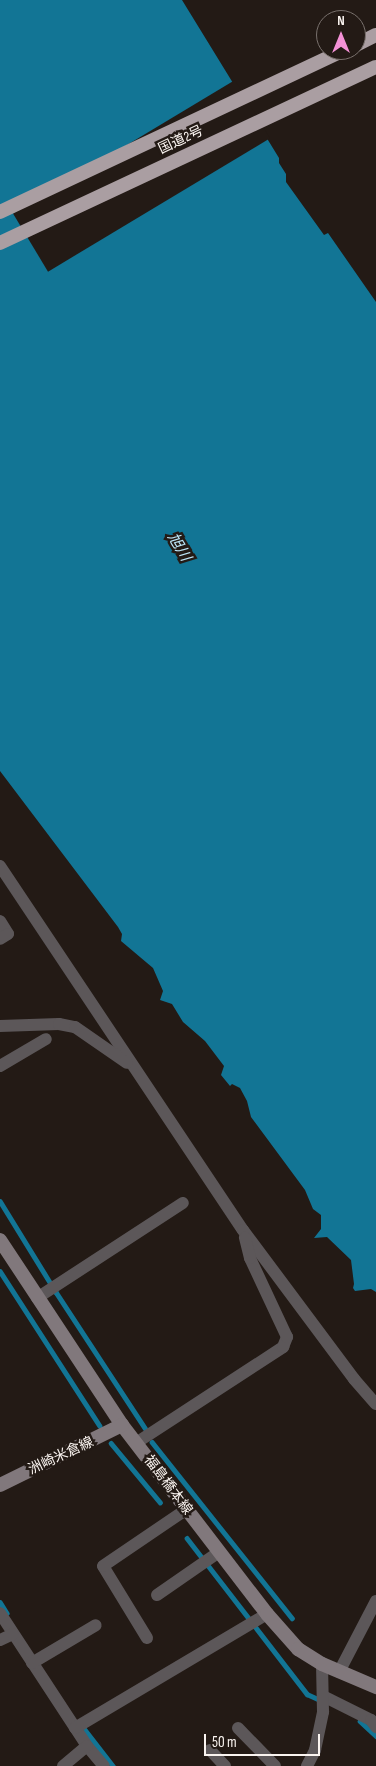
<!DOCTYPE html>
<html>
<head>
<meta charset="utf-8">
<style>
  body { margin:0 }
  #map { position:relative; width:376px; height:1766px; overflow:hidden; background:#231a15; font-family:"Sofia Sans Condensed","Noto Sans JP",sans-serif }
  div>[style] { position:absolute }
  .water>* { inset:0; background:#127595 }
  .pier>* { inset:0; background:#231a15; transform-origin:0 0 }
  .stream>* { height:4.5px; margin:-2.25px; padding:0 2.25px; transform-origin:2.25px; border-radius:2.25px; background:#127595 }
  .minor>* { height:12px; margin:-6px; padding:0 6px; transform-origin:6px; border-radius:6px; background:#5c5759 }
  .secondary>* { height:14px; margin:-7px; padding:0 7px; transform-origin:7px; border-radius:7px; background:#81787c }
  .trunk>* { height:14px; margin:-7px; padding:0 7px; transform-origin:7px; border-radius:7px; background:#aa9ea2 }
  span { translate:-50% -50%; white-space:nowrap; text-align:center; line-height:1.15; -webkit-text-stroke:5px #231a15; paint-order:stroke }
  .street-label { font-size:14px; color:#faf4f0 }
  .water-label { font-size:15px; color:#bee8fa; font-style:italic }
  .north { position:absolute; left:316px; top:10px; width:50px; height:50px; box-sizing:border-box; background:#231a15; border:1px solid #79716d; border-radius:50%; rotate:0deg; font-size:14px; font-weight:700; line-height:20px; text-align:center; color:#faf4f0 }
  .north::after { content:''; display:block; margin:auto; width:18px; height:22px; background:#f391d6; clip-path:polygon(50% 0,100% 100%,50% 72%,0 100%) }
  .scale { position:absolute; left:204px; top:1734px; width:116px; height:22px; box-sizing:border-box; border:2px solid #faf4f0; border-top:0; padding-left:6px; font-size:15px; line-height:18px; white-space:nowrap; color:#faf4f0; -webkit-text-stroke:4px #231a15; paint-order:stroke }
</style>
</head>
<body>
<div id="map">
  <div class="water">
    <i style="clip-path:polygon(0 0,182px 0,279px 158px,279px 163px,286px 174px,286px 182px,324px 235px,328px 233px,376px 302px,376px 1292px,371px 1289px,355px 1291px,353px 1288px,354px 1284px,351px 1260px,327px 1237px,314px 1238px,321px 1229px,321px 1215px,313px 1209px,305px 1190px,251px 1117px,247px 1101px,240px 1088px,232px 1084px,230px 1086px,221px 1075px,224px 1066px,205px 1041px,183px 1022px,172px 1004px,160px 1000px,163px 991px,153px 968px,121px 941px,122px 934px,118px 927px,0 771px)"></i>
  </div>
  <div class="pier">
    <i style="left:235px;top:80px;width:68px;height:259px;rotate:59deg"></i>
  </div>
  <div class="stream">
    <i style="left:0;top:1201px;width:107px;rotate:58.4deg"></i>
    <i style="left:56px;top:1292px;width:163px;rotate:56.8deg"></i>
    <i style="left:0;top:1271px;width:184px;rotate:57.2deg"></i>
    <i style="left:152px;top:1442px;width:225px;rotate:51.5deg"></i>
    <i style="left:111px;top:1443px;width:77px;rotate:50.3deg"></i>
    <i style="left:187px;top:1538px;width:197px;rotate:52.4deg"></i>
    <i style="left:307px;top:1694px;width:14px;rotate:25deg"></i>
    <i style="left:0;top:1602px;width:13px;rotate:58deg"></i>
    <i style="left:360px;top:1721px;width:22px;rotate:43deg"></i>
    <i style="left:82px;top:1726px;width:51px;rotate:52.2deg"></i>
  </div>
  <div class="minor">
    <i style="left:0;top:866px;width:438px;rotate:56.3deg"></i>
    <i style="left:243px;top:1230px;width:186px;rotate:53.3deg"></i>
    <i style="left:354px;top:1379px;width:33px;rotate:49deg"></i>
    <i style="left:0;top:921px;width:15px;rotate:58deg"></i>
    <i style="left:8px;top:934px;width:9px;rotate:148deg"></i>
    <i style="left:0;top:1026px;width:59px;rotate:-1.9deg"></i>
    <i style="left:59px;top:1024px;width:16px;rotate:11deg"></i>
    <i style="left:75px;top:1027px;width:63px;rotate:34.7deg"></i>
    <i style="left:0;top:1066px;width:53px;rotate:-30.4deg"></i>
    <i style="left:37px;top:1298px;width:174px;rotate:-33.1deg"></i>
    <i style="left:136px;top:1443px;width:176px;rotate:-33.1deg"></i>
    <i style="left:283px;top:1347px;width:11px;rotate:-68deg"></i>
    <i style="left:287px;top:1337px;width:87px;rotate:-115.1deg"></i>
    <i style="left:250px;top:1258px;width:21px;rotate:-104deg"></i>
    <i style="left:157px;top:1595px;width:75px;rotate:-34.7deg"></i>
    <i style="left:0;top:1613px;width:159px;rotate:56.8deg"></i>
    <i style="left:87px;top:1746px;width:26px;rotate:50deg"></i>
    <i style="left:147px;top:1638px;width:84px;rotate:-121.4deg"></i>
    <i style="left:103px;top:1566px;width:102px;rotate:-34.2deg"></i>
    <i style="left:0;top:1640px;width:14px;rotate:-25deg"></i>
    <i style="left:32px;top:1663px;width:74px;rotate:-30.7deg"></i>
    <i style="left:339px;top:1672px;width:80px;rotate:-62.5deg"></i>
    <i style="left:323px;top:1696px;width:54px;rotate:26.6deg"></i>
    <i style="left:371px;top:1720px;width:9px;rotate:54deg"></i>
    <i style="left:75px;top:1728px;width:223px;rotate:-30.7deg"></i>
    <i style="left:238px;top:1728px;width:53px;rotate:45.8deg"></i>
    <i style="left:210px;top:1750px;width:22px;rotate:47deg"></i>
    <i style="left:63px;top:1766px;width:31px;rotate:-40deg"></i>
    <i style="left:307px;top:1766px;width:18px;rotate:-63deg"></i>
    <i style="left:315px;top:1750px;width:39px;rotate:-78deg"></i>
    <i style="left:323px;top:1712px;width:48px;rotate:-91.2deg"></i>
  </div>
  <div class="secondary">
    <i style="left:0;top:1240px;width:222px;rotate:56.6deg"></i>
    <i style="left:122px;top:1425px;width:238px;rotate:52.5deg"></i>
    <i style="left:267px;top:1614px;width:47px;rotate:48.5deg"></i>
    <i style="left:298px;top:1649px;width:28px;rotate:32deg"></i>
    <i style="left:322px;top:1664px;width:59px;rotate:23.1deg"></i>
    <i style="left:0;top:1485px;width:136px;rotate:-26.2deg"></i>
  </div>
  <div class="trunk">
    <i style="left:356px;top:45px;width:22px;rotate:-27deg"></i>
    <i style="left:0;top:212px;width:381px;rotate:-25.2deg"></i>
    <i style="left:0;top:243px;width:415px;rotate:-25.1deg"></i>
  </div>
  <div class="street-label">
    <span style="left:181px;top:140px;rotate:-25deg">国道2号</span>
    <span style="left:61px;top:1456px;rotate:-25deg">洲崎米倉線</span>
    <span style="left:168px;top:1485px;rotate:53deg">福島橋本線</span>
  </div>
  <div class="water-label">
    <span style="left:179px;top:547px;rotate:59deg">旭川</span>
  </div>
  <div class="north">N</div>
  <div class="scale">50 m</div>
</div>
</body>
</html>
